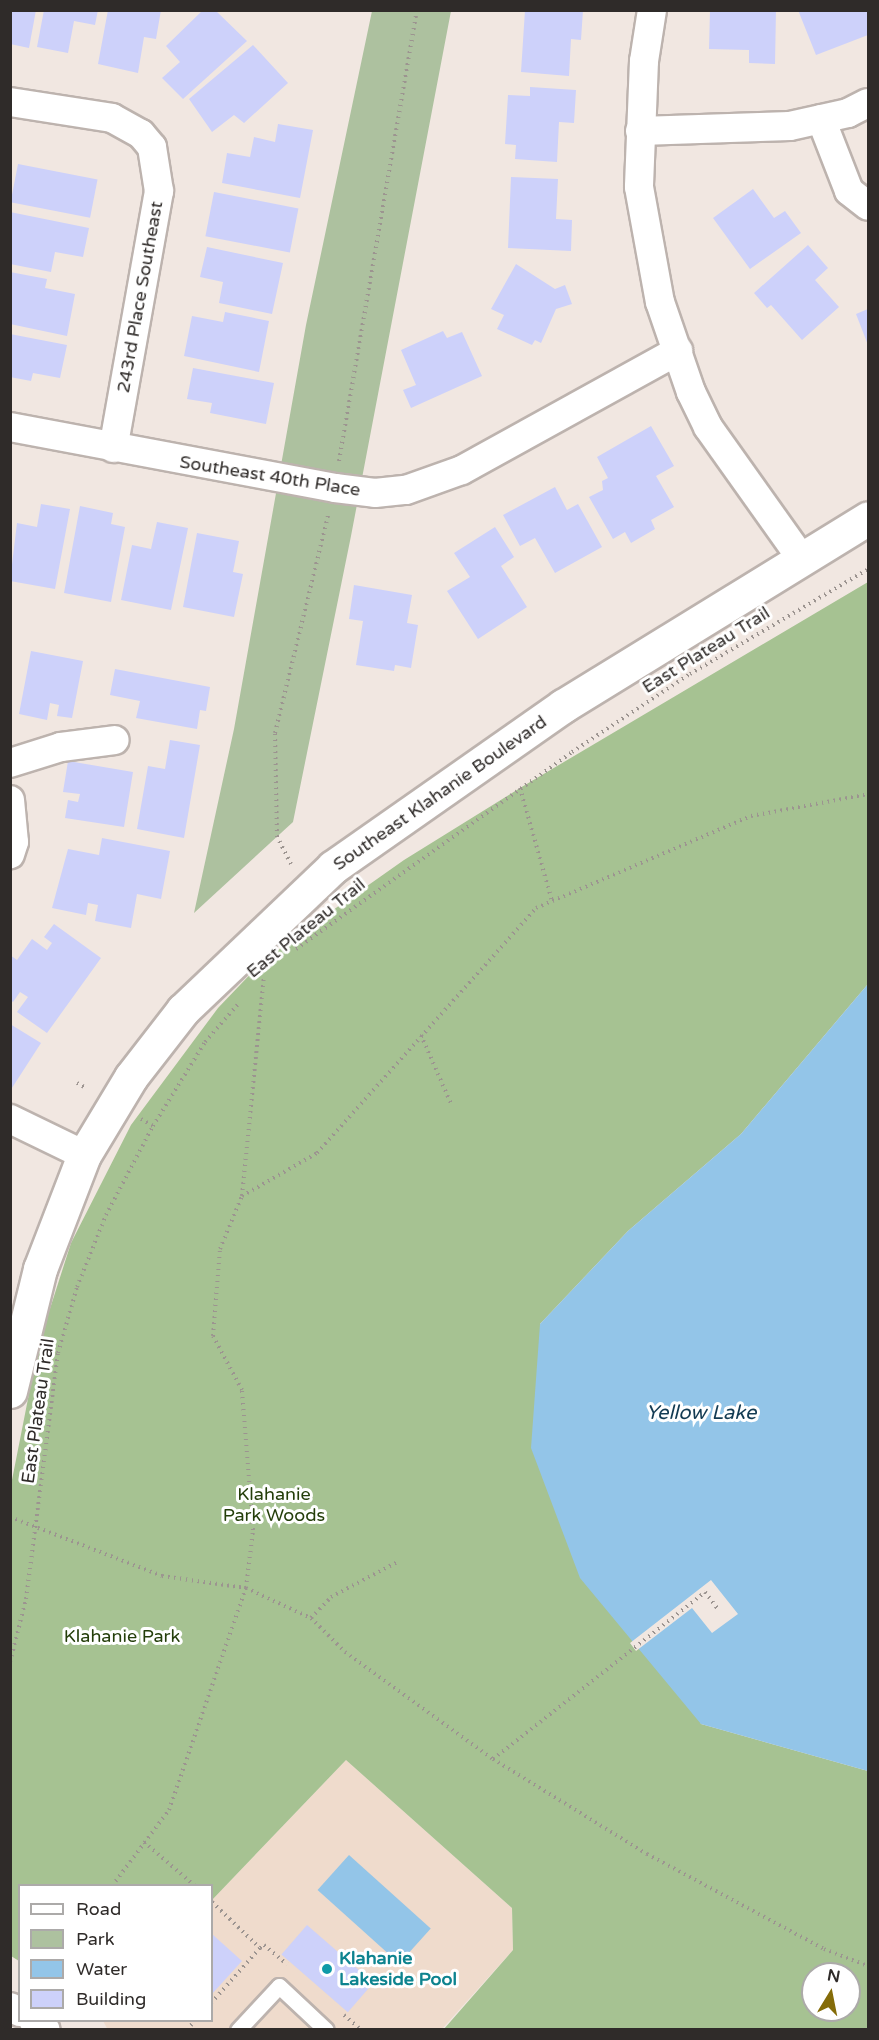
<!DOCTYPE html>
<html>
<head>
<meta charset="utf-8">
<style>
  body { margin:0 }
  #map { position:relative; width:879px; height:2040px; overflow:hidden; background:#f1e7e1; font-family:"Varela Round",sans-serif }
  div>[style] { position:absolute }
  .commercial>* { inset:0; background:#efdbcc }
  .green>* { inset:0; background:#adc19f }
  .forest>* { inset:0; background:#a6c292 }
  .water>* { inset:0; background:#93c5e8; transform-origin:0 0 }
  .pier>* { inset:0; background:#f1e7e1 }
  .building>* { inset:0; background:#cdd1fa; transform-origin:0 0 }
  .path>* { height:4px; margin-top:-2px; transform-origin:0; background:repeating-linear-gradient(90deg,#9c9490 0 1.5px,transparent 0 6px) }
  .roads { filter:drop-shadow(2px 0 #bdb3ae) drop-shadow(-2px 0 #bdb3ae) drop-shadow(0 2px #bdb3ae) drop-shadow(0 -2px #bdb3ae) }
  .lane>* { height:15px; margin:-7.5px; padding:0 7.5px; transform-origin:7.5px; border-radius:7.5px; background:#fff }
  .street>* { height:28px; margin:-14px; padding:0 14px; transform-origin:14px; border-radius:14px; background:#fff }
  .secondary>* { height:33px; margin:-16.5px; padding:0 16.5px; transform-origin:16.5px; border-radius:16.5px; background:#fff }
  .dots>* { width:16px; height:16px; translate:-50% -50%; box-sizing:border-box; border:3px solid #fff; border-radius:50% }
  span { translate:-50% -50%; white-space:nowrap; text-align:center; line-height:1.15; -webkit-text-stroke:6px #fff; paint-order:stroke }
  .street-label { font-size:18px; color:#2f2b29 }
  .park-label { font-size:18px; color:#243e0a }
  .culture-label { font-size:18px; color:#0d838f; font-weight:700 }
  .left { translate:0 -50%; text-align:left }
  .water-label { font-size:20px; color:#133b53; font-style:italic }
  .frame { position:absolute; inset:0; border:12px solid #2f2b29; pointer-events:none }
  .legend { position:absolute; left:18px; top:1884px; width:195px; height:138px; box-sizing:border-box; background:#fff; border:2px solid #acaaa9; margin:0; padding:8px 10px; list-style:none; font-size:18px; color:#2f2b29 }
  .legend li { display:flex; align-items:center; gap:12px; height:30px }
  .legend b { width:30px; border:2px solid #acaaa9 }
  .north { position:absolute; left:801px; top:1962px; width:60px; height:60px; box-sizing:border-box; background:#fff; border:2px solid #acaaa9; border-radius:50%; rotate:10deg; font-size:16px; font-weight:700; line-height:24px; text-align:center; color:#2f2b29 }
  .north::after { content:''; display:block; margin:auto; width:21px; height:27px; background:#856c09; clip-path:polygon(50% 0,100% 100%,50% 72%,0 100%) }
</style>
</head>
<body>
<div id="map">
  <div class="commercial">
    <i style="clip-path:polygon(346px 1760px,512px 1908px,513px 1950px,442px 2029px,108px 2030px,103px 2021px,212px 2020px,212px 1900px)"></i>
  </div>
  <div class="green">
    <i style="clip-path:polygon(372px 11px,451px 11px,351px 536px,293px 822px,194px 913px,234px 729px,306px 325px)"></i>
  </div>
  <div class="forest">
    <i style="clip-path:polygon(evenodd,868px 582px,868px 984px,741px 1134px,628px 1231px,540px 1324px,701px 1724px,868px 1771px,868px 2029px,444px 2029px,513px 1950px,512px 1908px,346px 1760px,212px 1900px,212px 1886px,20px 1886px,19px 1961px,11px 1956px,11px 1485px,39px 1343px,71px 1243px,131px 1125px,218px 1008px,260px 964px,299px 934px,404px 860px,520px 788px,868px 582px,813px 1974px,849px 1974px,849px 2010px,813px 2010px,813px 1974px)"></i>
  </div>
  <div class="water">
    <i style="clip-path:polygon(868px 984px,868px 1771px,701px 1724px,580px 1578px,531px 1448px,540px 1324px,628px 1231px,741px 1134px)"></i>
    <i style="left:349px;top:1855px;width:110px;height:47px;rotate:42deg"></i>
  </div>
  <div class="pier">
    <i style="clip-path:polygon(711px 1580px,738px 1614px,712px 1633px,692px 1608px,636px 1651px,630px 1643px)"></i>
  </div>
  <div class="building">
    <i style="clip-path:polygon(10px 10px,36px 10px,29px 48px,10px 44px)"></i>
    <i style="clip-path:polygon(44px 10px,98px 10px,95px 25px,74px 21px,68px 53px,37px 47px)"></i>
    <i style="clip-path:polygon(108px 10px,161px 10px,156px 39px,144px 37px,138px 73px,98px 64px)"></i>
    <i style="clip-path:polygon(203px 10px,215px 10px,247px 41px,183px 99px,162px 78px,180px 62px,166px 46px)"></i>
    <i style="clip-path:polygon(525px 10px,583px 10px,581px 40px,571px 39px,569px 76px,521px 72px)"></i>
    <i style="clip-path:polygon(710px 10px,776px 10px,775px 64px,749px 63px,749px 50px,709px 49px)"></i>
    <i style="clip-path:polygon(798px 10px,868px 10px,868px 35px,816px 55px)"></i>
    <i style="clip-path:polygon(253px 45px,288px 83px,244px 123px,234px 115px,212px 132px,189px 99px)"></i>
    <i style="clip-path:polygon(530px 87px,576px 90px,574px 123px,559px 122px,557px 162px,515px 159px,516px 145px,505px 144px,508px 95px,530px 96px)"></i>
    <i style="clip-path:polygon(278px 124px,313px 130px,300px 198px,222px 183px,227px 153px,250px 157px,254px 137px,275px 142px)"></i>
    <i style="left:18px;top:164px;width:81px;height:39px;rotate:11deg"></i>
    <i style="clip-path:polygon(511px 177px,558px 179px,556px 219px,572px 220px,571px 251px,508px 248px)"></i>
    <i style="clip-path:polygon(753px 189px,774px 218px,785px 211px,801px 233px,750px 269px,713px 218px)"></i>
    <i style="left:214px;top:192px;width:86px;height:45px;rotate:11deg"></i>
    <i style="clip-path:polygon(10px 212px,89px 228px,83px 257px,55px 252px,51px 272px,10px 264px)"></i>
    <i style="clip-path:polygon(808px 245px,828px 268px,815px 280px,839px 307px,802px 340px,771px 305px,767px 308px,754px 293px)"></i>
    <i style="clip-path:polygon(207px 247px,283px 263px,272px 314px,219px 303px,223px 282px,200px 277px)"></i>
    <i style="clip-path:polygon(516px 264px,555px 289px,565px 285px,572px 304px,556px 309px,541px 343px,535px 340px,532px 345px,497px 329px,504px 315px,491px 309px)"></i>
    <i style="clip-path:polygon(10px 272px,47px 279px,45px 288px,75px 294px,67px 336px,10px 324px)"></i>
    <i style="clip-path:polygon(868px 309px,868px 345px,856px 314px)"></i>
    <i style="clip-path:polygon(225px 312px,269px 321px,259px 372px,184px 356px,192px 316px,223px 322px)"></i>
    <i style="clip-path:polygon(443px 331px,447px 338px,462px 332px,482px 376px,411px 408px,403px 390px,416px 385px,401px 350px)"></i>
    <i style="clip-path:polygon(10px 334px,67px 345px,60px 378px,33px 373px,31px 381px,10px 377px)"></i>
    <i style="clip-path:polygon(193px 368px,274px 383px,266px 424px,210px 413px,212px 403px,187px 399px)"></i>
    <i style="clip-path:polygon(651px 426px,674px 466px,656px 476px,674px 507px,651px 520px,655px 529px,631px 543px,625px 532px,613px 539px,589px 497px,603px 490px,602px 481px,608px 478px,597px 457px)"></i>
    <i style="clip-path:polygon(555px 487px,567px 510px,578px 504px,602px 547px,555px 573px,535px 538px,520px 546px,503px 515px)"></i>
    <i style="clip-path:polygon(41px 504px,70px 509px,55px 589px,10px 581px,17px 523px,37px 527px)"></i>
    <i style="clip-path:polygon(80px 506px,113px 513px,111px 524px,125px 527px,111px 602px,64px 593px)"></i>
    <i style="clip-path:polygon(157px 522px,188px 528px,171px 610px,121px 600px,132px 545px,151px 549px)"></i>
    <i style="clip-path:polygon(495px 527px,514px 557px,501px 566px,527px 607px,478px 639px,447px 591px,470px 577px,454px 553px)"></i>
    <i style="clip-path:polygon(197px 533px,239px 541px,233px 572px,243px 574px,234px 617px,183px 607px)"></i>
    <i style="clip-path:polygon(354px 585px,412px 595px,407px 623px,418px 625px,411px 668px,395px 665px,394px 671px,356px 665px,363px 621px,349px 619px)"></i>
    <i style="clip-path:polygon(31px 651px,83px 661px,72px 718px,57px 716px,59px 705px,50px 703px,47px 720px,19px 714px)"></i>
    <i style="clip-path:polygon(115px 669px,210px 687px,206px 711px,200px 710px,197px 729px,136px 718px,140px 701px,110px 695px)"></i>
    <i style="clip-path:polygon(170px 740px,200px 745px,184px 838px,137px 829px,148px 766px,165px 769px)"></i>
    <i style="clip-path:polygon(68px 761px,133px 772px,124px 827px,65px 818px,68px 800px,78px 802px,80px 794px,63px 792px)"></i>
    <i style="clip-path:polygon(102px 838px,170px 851px,161px 899px,137px 894px,131px 928px,95px 921px,98px 905px,88px 903px,86px 915px,52px 908px,68px 849px,99px 855px)"></i>
    <i style="clip-path:polygon(54px 924px,101px 958px,47px 1033px,17px 1012px,28px 997px,20px 992px,13px 1002px,10px 1000px,10px 955px,17px 960px,32px 939px,47px 950px,52px 943px,44px 937px)"></i>
    <i style="clip-path:polygon(10px 1024px,41px 1043px,10px 1091px)"></i>
    <i style="left:307px;top:1925px;width:88px;height:39px;rotate:41deg"></i>
    <i style="clip-path:polygon(212px 1934px,242px 1961px,212px 1994px)"></i>
  </div>
  <div class="path">
    <i style="left:339px;top:461px;width:458px;rotate:-80.2deg"></i>
    <i style="left:520px;top:788px;width:117px;rotate:74.2deg"></i>
    <i style="left:291px;top:864px;width:30px;rotate:-117deg"></i>
    <i style="left:277px;top:837px;width:104px;rotate:-91.1deg"></i>
    <i style="left:275px;top:733px;width:224px;rotate:-76.3deg"></i>
    <i style="left:296px;top:949px;width:339px;rotate:-35.5deg"></i>
    <i style="left:572px;top:752px;width:141px;rotate:-33.5deg"></i>
    <i style="left:690px;top:674px;width:207px;rotate:-30.5deg"></i>
    <i style="left:421px;top:1035px;width:77px;rotate:66.4deg"></i>
    <i style="left:77px;top:1083px;width:10px;rotate:29deg"></i>
    <i style="left:141px;top:1119px;width:14px;rotate:30deg"></i>
    <i style="left:242px;top:1196px;width:86px;rotate:-29.8deg"></i>
    <i style="left:317px;top:1153px;width:329px;rotate:-48.2deg"></i>
    <i style="left:536px;top:908px;width:234px;rotate:-23.2deg"></i>
    <i style="left:751px;top:816px;width:119px;rotate:-10.6deg"></i>
    <i style="left:10px;top:1517px;width:163px;rotate:21.2deg"></i>
    <i style="left:162px;top:1576px;width:85px;rotate:8.1deg"></i>
    <i style="left:246px;top:1588px;width:72px;rotate:24.8deg"></i>
    <i style="left:311px;top:1618px;width:48px;rotate:45deg"></i>
    <i style="left:345px;top:1652px;width:183px;rotate:35.9deg"></i>
    <i style="left:493px;top:1759px;width:181px;rotate:31.7deg"></i>
    <i style="left:647px;top:1854px;width:201px;rotate:28.2deg"></i>
    <i style="left:824px;top:1949px;width:47px;rotate:21.1deg"></i>
    <i style="left:311px;top:1618px;width:29px;rotate:-46deg"></i>
    <i style="left:331px;top:1597px;width:75px;rotate:-27.9deg"></i>
    <i style="left:10px;top:1662px;width:65px;rotate:-75.7deg"></i>
    <i style="left:26px;top:1599px;width:248px;rotate:-82.6deg"></i>
    <i style="left:58px;top:1353px;width:69px;rotate:-73.9deg"></i>
    <i style="left:77px;top:1287px;width:78px;rotate:-68.1deg"></i>
    <i style="left:106px;top:1215px;width:101px;rotate:-62.2deg"></i>
    <i style="left:153px;top:1126px;width:99px;rotate:-58.2deg"></i>
    <i style="left:205px;top:1042px;width:52px;rotate:-48.9deg"></i>
    <i style="left:493px;top:1759px;width:270px;rotate:-38.2deg"></i>
    <i style="left:705px;top:1592px;width:21px;rotate:53deg"></i>
    <i style="left:144px;top:1842px;width:67px;rotate:40.8deg"></i>
    <i style="left:112px;top:1886px;width:95px;rotate:-53.1deg"></i>
    <i style="left:169px;top:1810px;width:235px;rotate:-70.9deg"></i>
    <i style="left:246px;top:1588px;width:58px;rotate:-83.1deg"></i>
    <i style="left:253px;top:1530px;width:140px;rotate:-94.5deg"></i>
    <i style="left:242px;top:1390px;width:61px;rotate:-118.2deg"></i>
    <i style="left:213px;top:1336px;width:87px;rotate:-85.4deg"></i>
    <i style="left:220px;top:1249px;width:57px;rotate:-67.5deg"></i>
    <i style="left:242px;top:1196px;width:222px;rotate:-84.3deg"></i>
    <i style="left:212px;top:1902px;width:66px;rotate:43.8deg"></i>
    <i style="left:260px;top:1948px;width:72px;rotate:131.6deg"></i>
    <i style="left:260px;top:1948px;width:5px;rotate:-37deg"></i>
    <i style="left:264px;top:1945px;width:30px;rotate:40deg"></i>
    <i style="left:344px;top:2015px;width:23px;rotate:41deg"></i>
    <i style="left:187px;top:2030px;width:13px;rotate:-51deg"></i>
  </div>
  <div class="roads">
    <div class="lane">
      <i style="left:238px;top:2030px;width:60px;rotate:-47deg"></i>
      <i style="left:279px;top:1986px;width:64px;rotate:43.1deg"></i>
    </div>
    <div class="street">
      <i style="left:652px;top:10px;width:52px;rotate:98.9deg"></i>
      <i style="left:644px;top:61px;width:126px;rotate:92.3deg"></i>
      <i style="left:639px;top:187px;width:117px;rotate:79.7deg"></i>
      <i style="left:660px;top:302px;width:95px;rotate:71deg"></i>
      <i style="left:691px;top:392px;width:39px;rotate:64deg"></i>
      <i style="left:708px;top:427px;width:161px;rotate:54.6deg"></i>
      <i style="left:10px;top:102px;width:103px;rotate:8.9deg"></i>
      <i style="left:112px;top:118px;width:33px;rotate:29deg"></i>
      <i style="left:141px;top:134px;width:17px;rotate:50deg"></i>
      <i style="left:152px;top:147px;width:45px;rotate:81deg"></i>
      <i style="left:159px;top:191px;width:261px;rotate:100.1deg"></i>
      <i style="left:821px;top:119px;width:77px;rotate:68.7deg"></i>
      <i style="left:849px;top:191px;width:24px;rotate:38deg"></i>
      <i style="left:640px;top:131px;width:150px;rotate:-1.9deg"></i>
      <i style="left:790px;top:126px;width:59px;rotate:-12.6deg"></i>
      <i style="left:848px;top:113px;width:22px;rotate:-27deg"></i>
      <i style="left:10px;top:427px;width:331px;rotate:10.6deg"></i>
      <i style="left:335px;top:488px;width:40px;rotate:7.1deg"></i>
      <i style="left:375px;top:493px;width:31px;rotate:-6deg"></i>
      <i style="left:406px;top:490px;width:59px;rotate:-19.7deg"></i>
      <i style="left:462px;top:470px;width:247px;rotate:-28.9deg"></i>
      <i style="left:10px;top:763px;width:53px;rotate:-17.4deg"></i>
      <i style="left:61px;top:747px;width:54px;rotate:-7.4deg"></i>
      <i style="left:10px;top:800px;width:42px;rotate:84.6deg"></i>
      <i style="left:14px;top:842px;width:13px;rotate:108deg"></i>
      <i style="left:10px;top:1119px;width:82px;rotate:25.9deg"></i>
      <i style="left:10px;top:2007px;width:11px;rotate:27deg"></i>
      <i style="left:33px;top:2020px;width:16px;rotate:38deg"></i>
    </div>
    <div class="secondary">
      <i style="left:10px;top:1391px;width:126px;rotate:-76.2deg"></i>
      <i style="left:40px;top:1269px;width:122px;rotate:-68.9deg"></i>
      <i style="left:84px;top:1155px;width:91px;rotate:-58.9deg"></i>
      <i style="left:131px;top:1077px;width:85px;rotate:-52.2deg"></i>
      <i style="left:183px;top:1010px;width:207px;rotate:-43.6deg"></i>
      <i style="left:333px;top:867px;width:281px;rotate:-35deg"></i>
      <i style="left:563px;top:706px;width:358px;rotate:-31.6deg"></i>
    </div>
  </div>
  <div class="dots">
    <i style="left:327px;top:1969px;background:#0f9aa8"></i>
  </div>
  <div class="street-label">
    <span style="left:140px;top:297px;rotate:-80deg">243rd Place Southeast</span>
    <span style="left:270px;top:476px;rotate:9deg">Southeast 40th Place</span>
    <span style="left:706px;top:650px;rotate:-32deg">East Plateau Trail</span>
    <span style="left:440px;top:793px;rotate:-35deg">Southeast Klahanie Boulevard</span>
    <span style="left:306px;top:928px;rotate:-39deg">East Plateau Trail</span>
    <span style="left:38px;top:1411px;rotate:-82deg">East Plateau Trail</span>
  </div>
  <div class="park-label">
    <span style="left:274px;top:1505px">Klahanie<br>Park Woods</span>
    <span style="left:122px;top:1636px">Klahanie Park</span>
  </div>
  <div class="culture-label">
    <span class="left" style="left:339px;top:1969px">Klahanie<br>Lakeside Pool</span>
  </div>
  <div class="water-label">
    <span style="left:701px;top:1413px">Yellow Lake</span>
  </div>
  <div class="frame"></div>
  <ul class="legend">
  <li><b style="height:8px;background:#fff"></b>Road</li>
  <li><b style="height:16px;background:#adc19f"></b>Park</li>
  <li><b style="height:16px;background:#93c5e8"></b>Water</li>
  <li><b style="height:16px;background:#cdd1fa"></b>Building</li>
  </ul>
  <div class="north">N</div>
</div>
</body>
</html>
